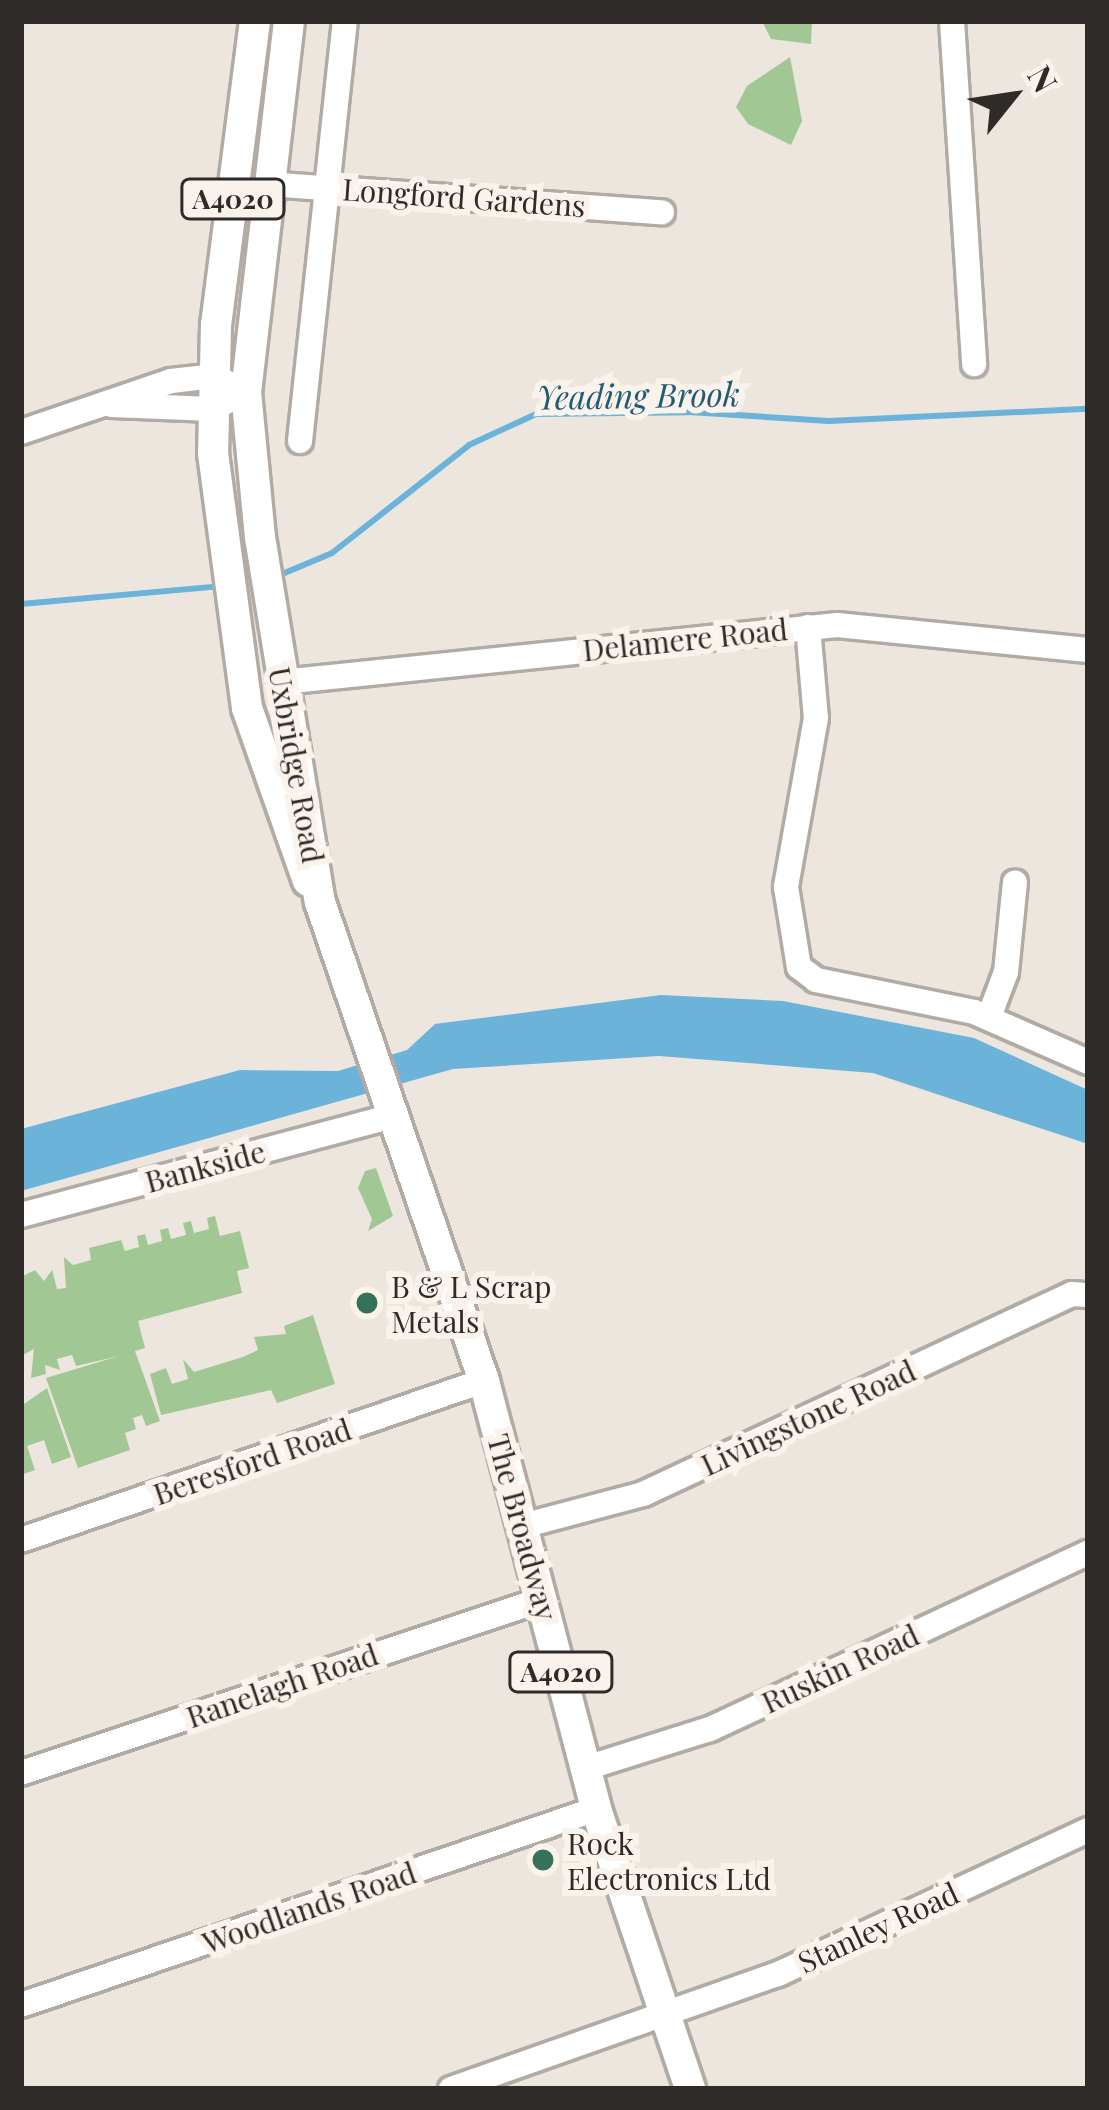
<!DOCTYPE html>
<html>
<head>
<meta charset="utf-8">
<style>
  body { margin:0 }
  #map { position:relative; width:1109px; height:2110px; overflow:hidden; background:#ede6df; font-family:"Playfair Display",serif }
  div>[style] { position:absolute }
  .green>* { inset:0; background:#a1c794 }
  .water>* { inset:0; background:#6cb3d9 }
  .stream>* { height:6px; margin:-3px; padding:0 3px; transform-origin:3px; border-radius:3px; background:#6cb3d9 }
  .roads { filter:drop-shadow(3px 0 #b2aba4) drop-shadow(-3px 0 #b2aba4) drop-shadow(0 3px #b2aba4) drop-shadow(0 -3px #b2aba4) }
  .minor>* { height:24px; margin:-12px; padding:0 12px; transform-origin:12px; border-radius:12px; background:#fff }
  .major>* { height:30px; margin:-15px; padding:0 15px; transform-origin:15px; border-radius:15px; background:#fff }
  .dots>* { width:33px; height:33px; translate:-50% -50%; box-sizing:border-box; border:6px solid #faf3ec; border-radius:50% }
  span { translate:-50% -50%; white-space:nowrap; text-align:center; line-height:1.15; -webkit-text-stroke:12px #faf3ec; paint-order:stroke }
  .shield-label span { padding:3px 9px; background:#faf3ec; border:3px solid; border-radius:9px; -webkit-text-stroke-width:0 }
  .shield-label { font-size:27px; color:#2e2b28; font-weight:700 }
  .street-label { font-size:30px; color:#2e2b28 }
  .poi-label { font-size:30px; color:#2e2b28 }
  .left { translate:0 -50%; text-align:left }
  .water-label { font-size:33px; color:#225a74; font-style:italic }
  .frame { position:absolute; inset:0; border:24px solid #2e2b28; pointer-events:none }
  .north { position:absolute; left:953px; top:36px; width:120px; height:120px; -webkit-text-stroke:9px #faf3ec; paint-order:stroke; rotate:60deg; font-size:33px; font-weight:700; line-height:48px; text-align:center; color:#2e2b28 }
  .north::after { content:''; display:block; margin:auto; width:42px; height:54px; background:#2e2b28; clip-path:polygon(50% 0,100% 100%,50% 72%,0 100%) }
</style>
</head>
<body>
<div id="map">
  <div class="green">
    <i style="clip-path:polygon(762px 21px,812px 21px,811px 44px,771px 39px)"></i>
    <i style="clip-path:polygon(790px 57px,802px 121px,791px 145px,748px 124px,736px 107px,747px 86px)"></i>
    <i style="clip-path:polygon(376px 1168px,393px 1216px,368px 1231px,372px 1219px,358px 1188px,365px 1171px)"></i>
    <i style="clip-path:polygon(215px 1216px,220px 1236px,240px 1231px,249px 1268px,237px 1271px,242px 1293px,138px 1321px,145px 1348px,135px 1351px,160px 1421px,146px 1426px,142px 1415px,133px 1418px,136px 1429px,125px 1433px,130px 1450px,78px 1468px,46px 1378px,119px 1356px,76px 1366px,72px 1355px,57px 1359px,60px 1370px,45px 1365px,46px 1374px,31px 1378px,34px 1349px,21px 1356px,21px 1277px,35px 1270px,44px 1281px,52px 1270px,57px 1289px,66px 1288px,64px 1257px,73px 1265px,91px 1260px,89px 1248px,121px 1240px,125px 1251px,139px 1247px,137px 1236px,145px 1234px,148px 1245px,162px 1241px,160px 1230px,168px 1228px,171px 1239px,186px 1235px,183px 1223px,191px 1221px,194px 1233px,209px 1229px,207px 1218px)"></i>
    <i style="clip-path:polygon(313px 1315px,335px 1384px,277px 1403px,271px 1390px,161px 1415px,150px 1374px,166px 1368px,172px 1384px,188px 1379px,183px 1359px,194px 1372px,243px 1357px,258px 1350px,254px 1337px,286px 1334px,284px 1326px)"></i>
    <i style="clip-path:polygon(47px 1388px,71px 1457px,52px 1464px,44px 1440px,27px 1446px,35px 1470px,21px 1475px,21px 1406px)"></i>
  </div>
  <div class="water">
    <i style="clip-path:polygon(661px 995px,783px 1001px,974px 1038px,1088px 1090px,1088px 1144px,873px 1073px,659px 1056px,453px 1069px,21px 1191px,21px 1129px,240px 1070px,338px 1071px,407px 1050px,435px 1024px)"></i>
  </div>
  <div class="stream">
    <i style="left:275px;top:577px;width:62px;rotate:-22.8deg"></i>
    <i style="left:332px;top:553px;width:174px;rotate:-38.2deg"></i>
    <i style="left:469px;top:445px;width:74px;rotate:-24.8deg"></i>
    <i style="left:536px;top:414px;width:153px;rotate:-0.7deg"></i>
    <i style="left:689px;top:412px;width:140px;rotate:3.7deg"></i>
    <i style="left:829px;top:421px;width:259px;rotate:-2.7deg"></i>
    <i style="left:21px;top:604px;width:201px;rotate:-5.1deg"></i>
  </div>
  <div class="roads">
    <div class="minor">
      <i style="left:952px;top:21px;width:344px;rotate:86.3deg"></i>
      <i style="left:267px;top:184px;width:396px;rotate:4.1deg"></i>
      <i style="left:112px;top:405px;width:100px;rotate:2.3deg"></i>
      <i style="left:212px;top:409px;width:16px;rotate:-27deg"></i>
      <i style="left:21px;top:432px;width:158px;rotate:-18.8deg"></i>
      <i style="left:171px;top:381px;width:43px;rotate:-6.6deg"></i>
      <i style="left:214px;top:376px;width:36px;rotate:27deg"></i>
      <i style="left:300px;top:441px;width:422px;rotate:-83.9deg"></i>
      <i style="left:808px;top:627px;width:91px;rotate:85deg"></i>
      <i style="left:816px;top:718px;width:172px;rotate:100.1deg"></i>
      <i style="left:786px;top:887px;width:81px;rotate:80.8deg"></i>
      <i style="left:799px;top:967px;width:21px;rotate:37deg"></i>
      <i style="left:816px;top:980px;width:161px;rotate:11.4deg"></i>
      <i style="left:974px;top:1012px;width:124px;rotate:23.7deg"></i>
      <i style="left:282px;top:682px;width:558px;rotate:-5.86deg"></i>
      <i style="left:837px;top:625px;width:252px;rotate:5.7deg"></i>
      <i style="left:989px;top:1017px;width:48px;rotate:-69.3deg"></i>
      <i style="left:1006px;top:972px;width:90px;rotate:-84.3deg"></i>
      <i style="left:21px;top:1215px;width:382px;rotate:-14.9deg"></i>
      <i style="left:522px;top:1526px;width:125px;rotate:-14.8deg"></i>
      <i style="left:643px;top:1494px;width:473px;rotate:-25deg"></i>
      <i style="left:1072px;top:1294px;width:16px;rotate:4deg"></i>
      <i style="left:21px;top:1540px;width:490px;rotate:-19deg"></i>
      <i style="left:586px;top:1768px;width:130px;rotate:-17.5deg"></i>
      <i style="left:710px;top:1729px;width:417px;rotate:-25deg"></i>
      <i style="left:21px;top:1773px;width:550px;rotate:-18.43deg"></i>
      <i style="left:21px;top:2005px;width:607px;rotate:-18.82deg"></i>
      <i style="left:451px;top:2089px;width:347px;rotate:-19.4deg"></i>
      <i style="left:778px;top:1974px;width:342px;rotate:-24.9deg"></i>
    </div>
    <div class="major">
      <i style="left:255px;top:21px;width:306px;rotate:97.3deg"></i>
      <i style="left:216px;top:325px;width:128px;rotate:91.3deg"></i>
      <i style="left:213px;top:453px;width:257px;rotate:82.4deg"></i>
      <i style="left:247px;top:708px;width:183px;rotate:70.6deg"></i>
      <i style="left:289px;top:21px;width:373px;rotate:96.6deg"></i>
      <i style="left:246px;top:392px;width:146px;rotate:84.5deg"></i>
      <i style="left:260px;top:537px;width:370px;rotate:80.7deg"></i>
      <i style="left:320px;top:902px;width:506px;rotate:71.1deg"></i>
      <i style="left:484px;top:1381px;width:442px;rotate:75.3deg"></i>
      <i style="left:596px;top:1809px;width:295px;rotate:71.4deg"></i>
    </div>
  </div>
  <div class="dots">
    <i style="left:367px;top:1303px;background:#36715a"></i>
    <i style="left:543px;top:1860px;background:#36715a"></i>
  </div>
  <div class="shield-label">
    <span style="left:233px;top:199px">A4020</span>
    <span style="left:561px;top:1672px">A4020</span>
  </div>
  <div class="street-label">
    <span style="left:464px;top:197px;rotate:4deg">Longford Gardens</span>
    <span style="left:685px;top:639px;rotate:-6deg">Delamere Road</span>
    <span style="left:297px;top:765px;rotate:80deg">Uxbridge Road</span>
    <span style="left:205px;top:1166px;rotate:-15deg">Bankside</span>
    <span style="left:808px;top:1417px;rotate:-25deg">Livingstone Road</span>
    <span style="left:252px;top:1461px;rotate:-19deg">Beresford Road</span>
    <span style="left:523px;top:1527px;rotate:75deg">The Broadway</span>
    <span style="left:840px;top:1668px;rotate:-25deg">Ruskin Road</span>
    <span style="left:282px;top:1685px;rotate:-19deg">Ranelagh Road</span>
    <span style="left:309px;top:1907px;rotate:-19deg">Woodlands Road</span>
    <span style="left:878px;top:1927px;rotate:-25deg">Stanley Road</span>
  </div>
  <div class="poi-label">
    <span class="left" style="left:391px;top:1303px">B &amp; L Scrap<br>Metals</span>
    <span class="left" style="left:567px;top:1860px">Rock<br>Electronics Ltd</span>
  </div>
  <div class="water-label">
    <span style="left:638px;top:395px;rotate:-1deg">Yeading Brook</span>
  </div>
  <div class="frame"></div>
  <div class="north">N</div>
</div>
</body>
</html>
